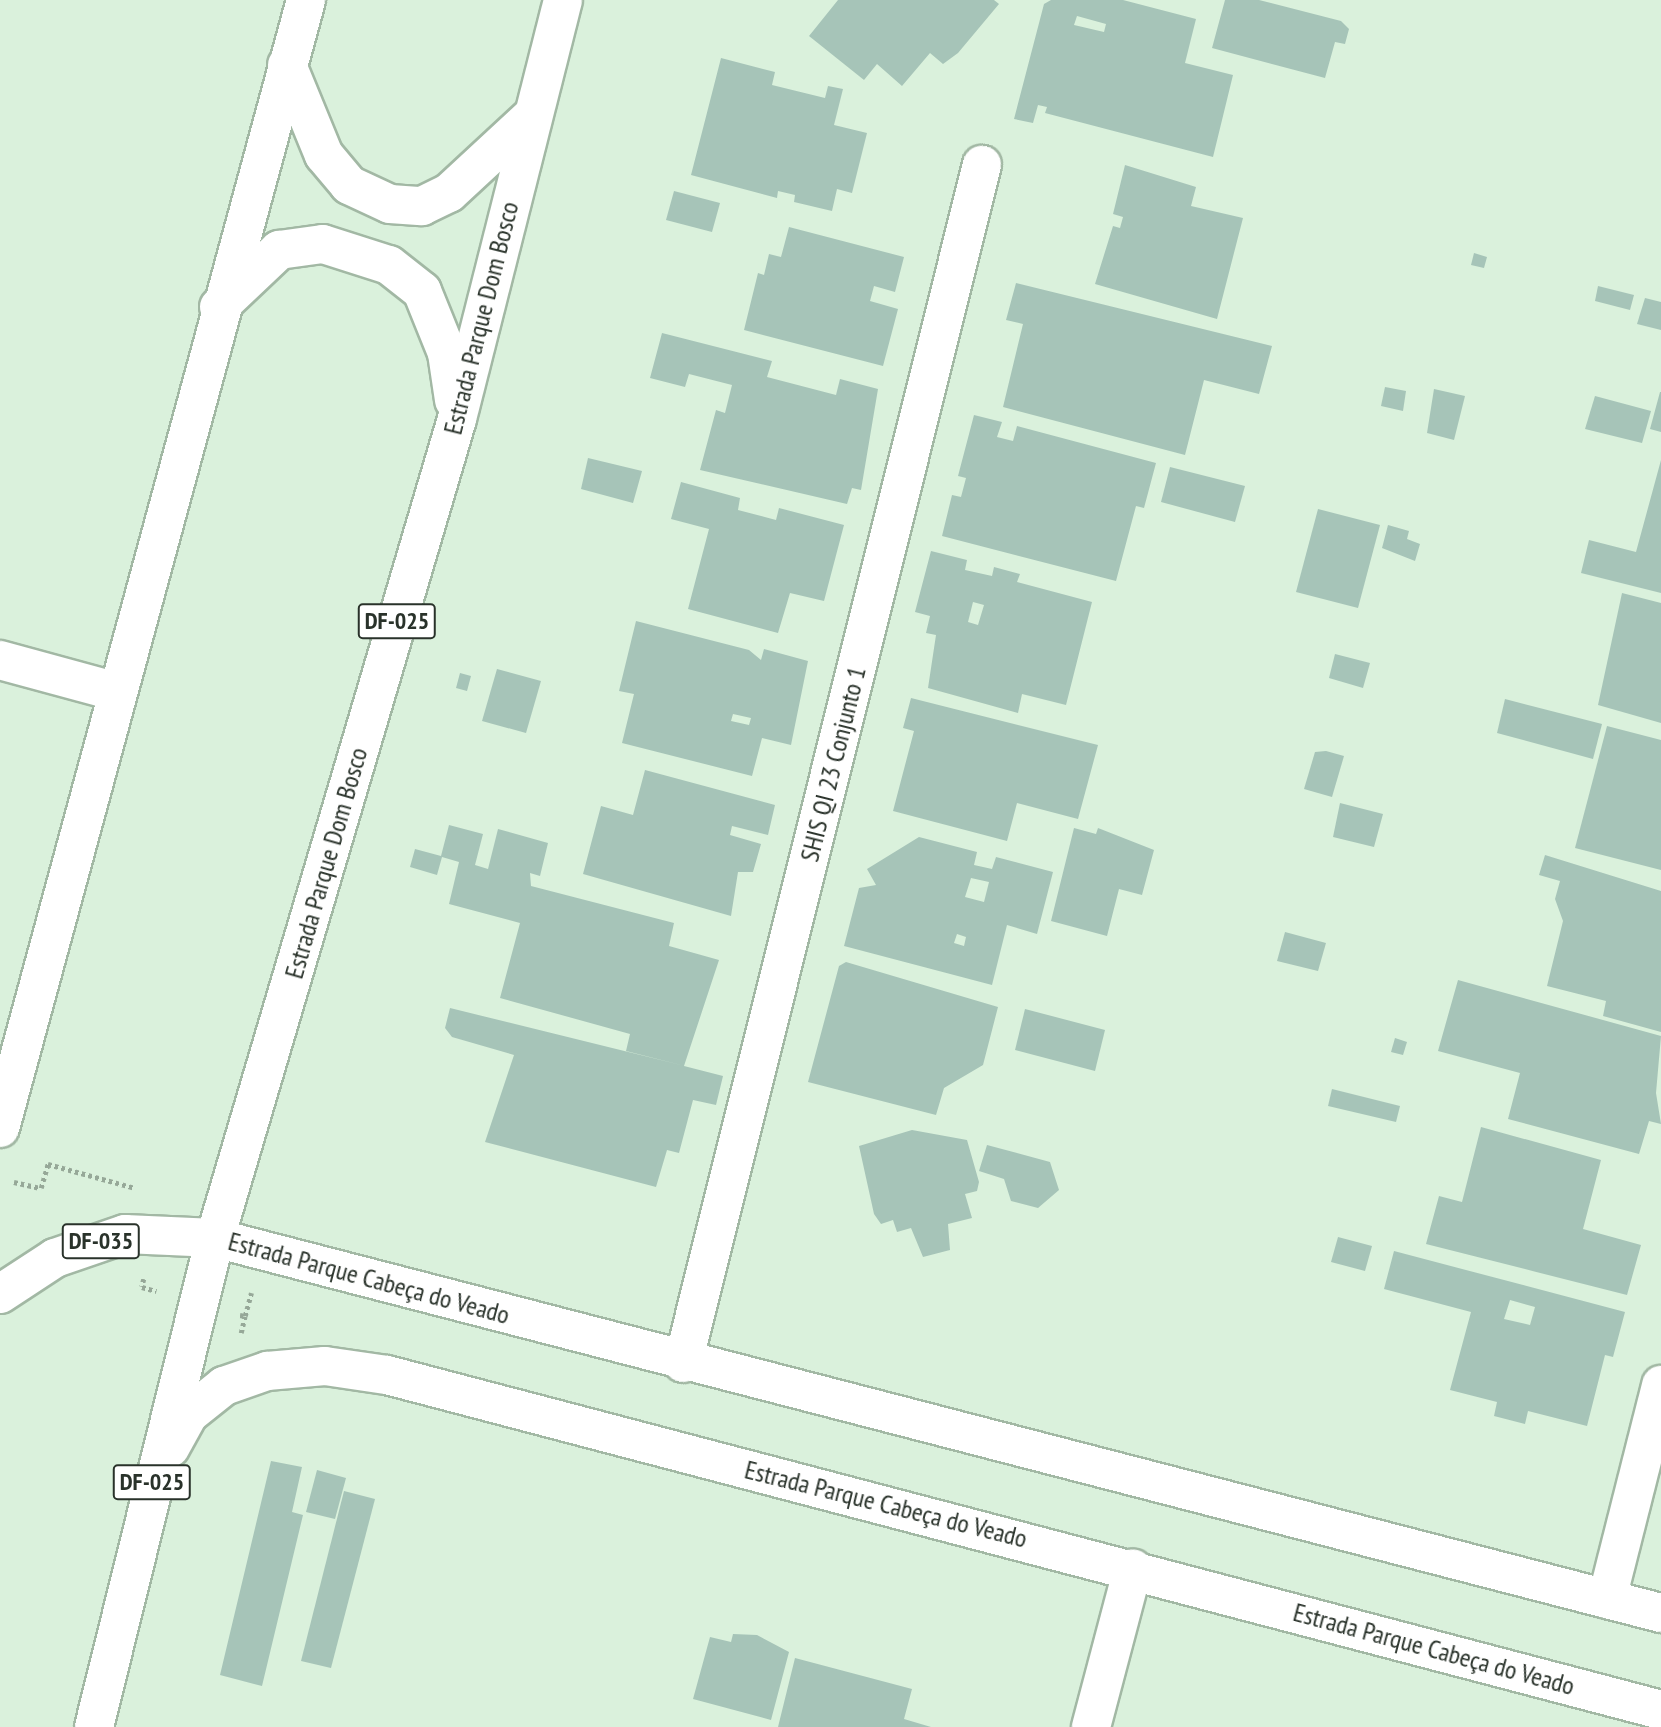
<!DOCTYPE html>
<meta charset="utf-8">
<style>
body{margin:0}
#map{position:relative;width:1661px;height:1727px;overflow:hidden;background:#daf1dc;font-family:"PT Sans Narrow",sans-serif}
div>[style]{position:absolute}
.building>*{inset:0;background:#a6c4b8}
.path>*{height:4.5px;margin-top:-2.25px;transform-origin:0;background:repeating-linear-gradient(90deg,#96a898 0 3.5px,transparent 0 7px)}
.roads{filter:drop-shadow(2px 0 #a2b8a4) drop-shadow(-2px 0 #a2b8a4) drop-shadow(0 2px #a2b8a4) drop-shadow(0 -2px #a2b8a4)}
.minor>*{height:38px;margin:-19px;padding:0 19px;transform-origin:19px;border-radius:19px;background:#fff}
.major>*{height:38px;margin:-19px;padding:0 19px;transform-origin:19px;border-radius:19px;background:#fff}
span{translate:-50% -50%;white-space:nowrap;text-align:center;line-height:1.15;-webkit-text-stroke:5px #fff;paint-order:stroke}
.shield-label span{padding:2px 5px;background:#fff;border:2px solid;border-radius:5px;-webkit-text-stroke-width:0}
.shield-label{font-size:24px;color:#29322a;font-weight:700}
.street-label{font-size:26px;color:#29322a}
</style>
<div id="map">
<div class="building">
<i style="clip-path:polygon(838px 0,994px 0,999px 4px,958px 53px,943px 64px,930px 53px,902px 86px,877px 64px,864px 80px,809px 36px)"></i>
<i style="clip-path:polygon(evenodd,1051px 0,1123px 0,1196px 19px,1185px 63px,1233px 75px,1213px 157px,1045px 113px,1047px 107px,1038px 105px,1033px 123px,1014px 119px,1044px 4px,1051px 0,1077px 16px,1106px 24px,1104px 32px,1074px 25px,1077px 16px)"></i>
<i style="clip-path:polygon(1225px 0,1259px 0,1341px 21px,1349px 29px,1345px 44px,1335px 42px,1325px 78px,1212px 48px)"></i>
<i style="clip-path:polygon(721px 58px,775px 72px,772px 85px,825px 98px,828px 86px,843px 89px,834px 125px,867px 133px,852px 193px,837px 189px,832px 211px,794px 202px,795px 195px,778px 191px,777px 198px,691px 175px)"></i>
<i style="clip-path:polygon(1125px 165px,1196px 187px,1191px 206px,1243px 218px,1217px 319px,1095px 284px,1113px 226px,1120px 228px,1123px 217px,1113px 214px)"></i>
<i style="clip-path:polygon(674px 191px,720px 203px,712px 232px,666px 220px)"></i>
<i style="clip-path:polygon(789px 227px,904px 257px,895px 292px,874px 286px,870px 301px,898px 309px,883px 366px,744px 330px,758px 273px,764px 275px,769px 254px,781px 257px)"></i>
<i style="clip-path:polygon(1474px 253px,1487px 257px,1484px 268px,1471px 265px)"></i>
<i style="clip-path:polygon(1016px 283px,1272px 346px,1259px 394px,1204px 380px,1185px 455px,1003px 407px,1023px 324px,1006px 320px)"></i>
<i style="clip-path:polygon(1598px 286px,1634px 295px,1630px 310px,1595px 301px)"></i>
<i style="clip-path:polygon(1645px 298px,1661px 302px,1661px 330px,1637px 324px)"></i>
<i style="clip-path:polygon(662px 333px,772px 361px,767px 377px,836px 395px,840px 379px,878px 389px,861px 490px,852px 488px,847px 504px,700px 470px,716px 410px,725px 413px,732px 385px,689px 374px,685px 387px,650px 378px)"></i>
<i style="clip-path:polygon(1385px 387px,1406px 391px,1403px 411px,1381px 406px)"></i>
<i style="clip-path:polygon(1434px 389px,1465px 396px,1454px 440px,1427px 433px)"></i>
<i style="clip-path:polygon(1660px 392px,1661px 392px,1661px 432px,1650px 429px)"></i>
<i style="clip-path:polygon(1595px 396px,1651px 411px,1642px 443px,1585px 429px)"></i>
<i style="clip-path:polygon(974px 415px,1002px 422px,997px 437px,1013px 441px,1017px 426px,1156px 463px,1144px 508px,1136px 506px,1116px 581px,942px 536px,952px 495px,961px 497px,966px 478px,958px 476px)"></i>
<i style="clip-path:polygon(588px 458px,642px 471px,633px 503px,581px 489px)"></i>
<i style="clip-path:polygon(1661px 460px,1661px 593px,1581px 573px,1589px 540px,1636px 552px)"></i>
<i style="clip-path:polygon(1170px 467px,1245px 486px,1235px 522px,1161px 502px)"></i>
<i style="clip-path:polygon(681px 482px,740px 498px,738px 510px,776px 520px,779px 508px,844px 525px,824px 601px,790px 593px,778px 633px,688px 609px,709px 529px,671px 519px)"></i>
<i style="clip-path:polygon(1318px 509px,1380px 525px,1358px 608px,1296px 592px)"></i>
<i style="clip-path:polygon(1388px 525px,1409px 531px,1407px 539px,1420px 544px,1415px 561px,1382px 548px)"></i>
<i style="clip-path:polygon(evenodd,931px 551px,967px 560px,965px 570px,992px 576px,994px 567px,1020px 574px,1017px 582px,1092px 602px,1066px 705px,1022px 694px,1018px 713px,928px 688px,936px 635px,926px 633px,930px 616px,915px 612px,931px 551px,973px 602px,984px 605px,978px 625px,968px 622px,973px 602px)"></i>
<i style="clip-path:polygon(1622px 593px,1661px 603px,1661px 723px,1598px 705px)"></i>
<i style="clip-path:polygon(evenodd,636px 621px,749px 650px,761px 660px,764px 649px,808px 661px,791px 745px,762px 738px,752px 776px,622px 743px,634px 694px,619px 691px,636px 621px,733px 714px,751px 718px,749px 725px,731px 721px,733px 714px)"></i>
<i style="clip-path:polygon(1335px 654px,1370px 663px,1363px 688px,1329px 678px)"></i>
<i style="clip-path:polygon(497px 669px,541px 681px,526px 733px,482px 721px)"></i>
<i style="clip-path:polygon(460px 673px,471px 676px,467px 691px,456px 688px)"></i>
<i style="clip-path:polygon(911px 698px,1098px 745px,1078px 819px,1017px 803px,1007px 841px,893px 811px,914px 731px,903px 728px)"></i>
<i style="clip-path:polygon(1505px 699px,1602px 724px,1593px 759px,1497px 733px)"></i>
<i style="clip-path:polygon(1607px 726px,1661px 740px,1661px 870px,1575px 848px)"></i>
<i style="clip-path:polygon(1326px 751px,1344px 756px,1332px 797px,1304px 789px,1315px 752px)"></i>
<i style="clip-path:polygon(645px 770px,775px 805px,768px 835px,732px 826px,730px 835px,761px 844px,753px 872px,738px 872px,731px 916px,583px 874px,601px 806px,633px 815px)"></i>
<i style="clip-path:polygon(1340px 803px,1383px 814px,1374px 847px,1333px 837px)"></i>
<i style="clip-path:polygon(449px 825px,483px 834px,475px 865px,488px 869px,498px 829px,548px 843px,540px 876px,530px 873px,531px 886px,674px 923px,669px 946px,719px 960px,684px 1066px,723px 1076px,716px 1105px,693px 1100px,679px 1153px,667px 1150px,656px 1187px,485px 1142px,514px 1055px,452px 1037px,445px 1028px,450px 1008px,681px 1065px,626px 1051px,630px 1034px,500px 998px,520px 923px,449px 904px,459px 862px,442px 857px,437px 875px,410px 867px,415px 849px,441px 856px)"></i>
<i style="clip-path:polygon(1074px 828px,1096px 834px,1098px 828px,1154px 850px,1142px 895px,1119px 889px,1107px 936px,1051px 921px)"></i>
<i style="clip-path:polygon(evenodd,919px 837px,977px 852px,974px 865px,992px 869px,996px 857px,1053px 872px,1037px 934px,1007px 925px,992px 985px,844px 946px,859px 888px,876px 885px,867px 869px,919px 837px,971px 878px,989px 882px,984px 902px,965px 897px,971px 878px,919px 837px,957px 934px,966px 937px,964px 946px,954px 943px,957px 934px)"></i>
<i style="clip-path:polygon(1545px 855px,1661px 891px,1661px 1032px,1603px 1016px,1606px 1001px,1547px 986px,1563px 921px,1555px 899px,1560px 881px,1539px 875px)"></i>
<i style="clip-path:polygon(1285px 932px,1326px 943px,1318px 971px,1277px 961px)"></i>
<i style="clip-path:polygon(846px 962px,998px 1007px,983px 1065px,944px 1088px,936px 1115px,808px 1082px,839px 966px)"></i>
<i style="clip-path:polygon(1458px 980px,1661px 1036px,1656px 1093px,1661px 1124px,1649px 1121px,1639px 1154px,1508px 1119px,1520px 1073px,1438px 1051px)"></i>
<i style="clip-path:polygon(1025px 1009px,1105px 1030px,1095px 1071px,1015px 1050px)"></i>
<i style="clip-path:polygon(1395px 1038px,1407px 1042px,1403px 1055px,1391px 1052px)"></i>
<i style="clip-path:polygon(1332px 1089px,1400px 1106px,1396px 1122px,1328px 1106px)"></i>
<i style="clip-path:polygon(1481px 1127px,1601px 1160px,1583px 1229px,1641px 1245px,1627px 1295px,1426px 1244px,1439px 1196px,1462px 1202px)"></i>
<i style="clip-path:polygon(912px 1130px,967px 1140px,979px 1182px,977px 1191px,965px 1194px,972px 1218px,948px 1224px,950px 1250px,923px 1257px,911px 1228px,897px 1232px,893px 1220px,881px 1224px,874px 1214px,859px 1146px)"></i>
<i style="clip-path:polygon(987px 1145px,1050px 1162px,1059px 1190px,1038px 1208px,1011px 1201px,1004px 1179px,979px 1171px)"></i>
<i style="clip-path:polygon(1338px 1237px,1372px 1246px,1365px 1271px,1331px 1262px)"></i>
<i style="clip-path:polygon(evenodd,1394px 1251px,1625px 1312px,1613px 1357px,1605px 1355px,1587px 1426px,1528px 1411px,1525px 1424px,1494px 1416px,1497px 1402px,1450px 1390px,1471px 1312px,1384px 1289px,1394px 1251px,1510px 1300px,1535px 1307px,1530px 1325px,1504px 1319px,1510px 1300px)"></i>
<i style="clip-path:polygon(271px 1461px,302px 1467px,292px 1512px,303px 1515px,262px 1686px,220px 1675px)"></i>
<i style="clip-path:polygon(317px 1470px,346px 1478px,335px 1519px,306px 1512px)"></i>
<i style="clip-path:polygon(344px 1491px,375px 1499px,331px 1668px,301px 1661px)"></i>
<i style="clip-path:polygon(733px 1634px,757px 1635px,789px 1652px,771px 1720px,693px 1699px,710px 1637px,731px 1642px)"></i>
<i style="clip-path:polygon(795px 1658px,912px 1689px,904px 1719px,931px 1727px,778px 1727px)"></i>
</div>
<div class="path">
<i style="left:14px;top:1182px;width:28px;rotate:13deg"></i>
<i style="left:41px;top:1188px;width:25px;rotate:-74deg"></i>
<i style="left:48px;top:1164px;width:90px;rotate:15.4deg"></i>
<i style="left:144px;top:1279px;width:8px;rotate:104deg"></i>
<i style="left:142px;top:1287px;width:15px;rotate:16deg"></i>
<i style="left:240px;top:1315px;width:5px;rotate:11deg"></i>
<i style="left:245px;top:1316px;width:24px;rotate:-75deg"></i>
<i style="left:241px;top:1333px;width:17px;rotate:-77deg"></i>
</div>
<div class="roads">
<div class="minor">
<i style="left:0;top:660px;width:122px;rotate:15.2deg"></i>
<i style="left:683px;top:1363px;width:1235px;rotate:-75.99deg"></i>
<i style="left:1607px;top:1599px;width:221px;rotate:-75.8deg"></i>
<i style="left:1091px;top:1727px;width:164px;rotate:-75.2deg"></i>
</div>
<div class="major">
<i style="left:287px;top:65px;width:97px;rotate:67.7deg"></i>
<i style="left:324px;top:155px;width:39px;rotate:50deg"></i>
<i style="left:349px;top:185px;width:45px;rotate:24.9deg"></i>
<i style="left:390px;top:204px;width:32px;rotate:4deg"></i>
<i style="left:422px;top:206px;width:30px;rotate:-26deg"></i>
<i style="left:449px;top:193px;width:110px;rotate:-42.8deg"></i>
<i style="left:219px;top:307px;width:83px;rotate:-43.5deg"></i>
<i style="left:279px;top:250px;width:44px;rotate:-7.8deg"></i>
<i style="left:323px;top:244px;width:69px;rotate:17.7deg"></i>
<i style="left:389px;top:265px;width:42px;rotate:38.2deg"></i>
<i style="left:422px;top:291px;width:67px;rotate:68deg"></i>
<i style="left:447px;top:353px;width:48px;rotate:81.5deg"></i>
<i style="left:0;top:1128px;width:1169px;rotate:-74.82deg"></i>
<i style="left:0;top:1294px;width:66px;rotate:-33.2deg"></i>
<i style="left:55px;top:1258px;width:74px;rotate:-18.9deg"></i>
<i style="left:125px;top:1234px;width:90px;rotate:2.5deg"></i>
<i style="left:215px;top:1238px;width:1494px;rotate:14.54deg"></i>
<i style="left:170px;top:1448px;width:39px;rotate:-61deg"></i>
<i style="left:189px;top:1414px;width:45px;rotate:-38.7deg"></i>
<i style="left:224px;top:1386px;width:46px;rotate:-19.2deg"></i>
<i style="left:267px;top:1371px;width:58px;rotate:-4.9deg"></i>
<i style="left:325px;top:1366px;width:63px;rotate:8.3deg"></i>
<i style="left:387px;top:1375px;width:1317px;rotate:14.73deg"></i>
<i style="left:94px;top:1727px;width:504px;rotate:-76.1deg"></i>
<i style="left:215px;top:1238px;width:854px;rotate:-73.54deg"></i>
<i style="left:457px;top:419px;width:432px;rotate:-75.8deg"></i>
</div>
</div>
<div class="shield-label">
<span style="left:397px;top:621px">DF-025</span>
<span style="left:101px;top:1241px">DF-035</span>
<span style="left:152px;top:1482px">DF-025</span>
</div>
<div class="street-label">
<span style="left:481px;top:318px;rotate:-76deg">Estrada Parque Dom Bosco</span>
<span style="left:833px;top:764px;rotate:-76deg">SHIS QI 23 Conjunto 1</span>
<span style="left:326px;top:863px;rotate:-74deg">Estrada Parque Dom Bosco</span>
<span style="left:369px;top:1278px;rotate:15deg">Estrada Parque Cabeça do Veado</span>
<span style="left:886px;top:1504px;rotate:14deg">Estrada Parque Cabeça do Veado</span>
<span style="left:1434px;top:1649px;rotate:15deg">Estrada Parque Cabeça do Veado</span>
</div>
</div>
